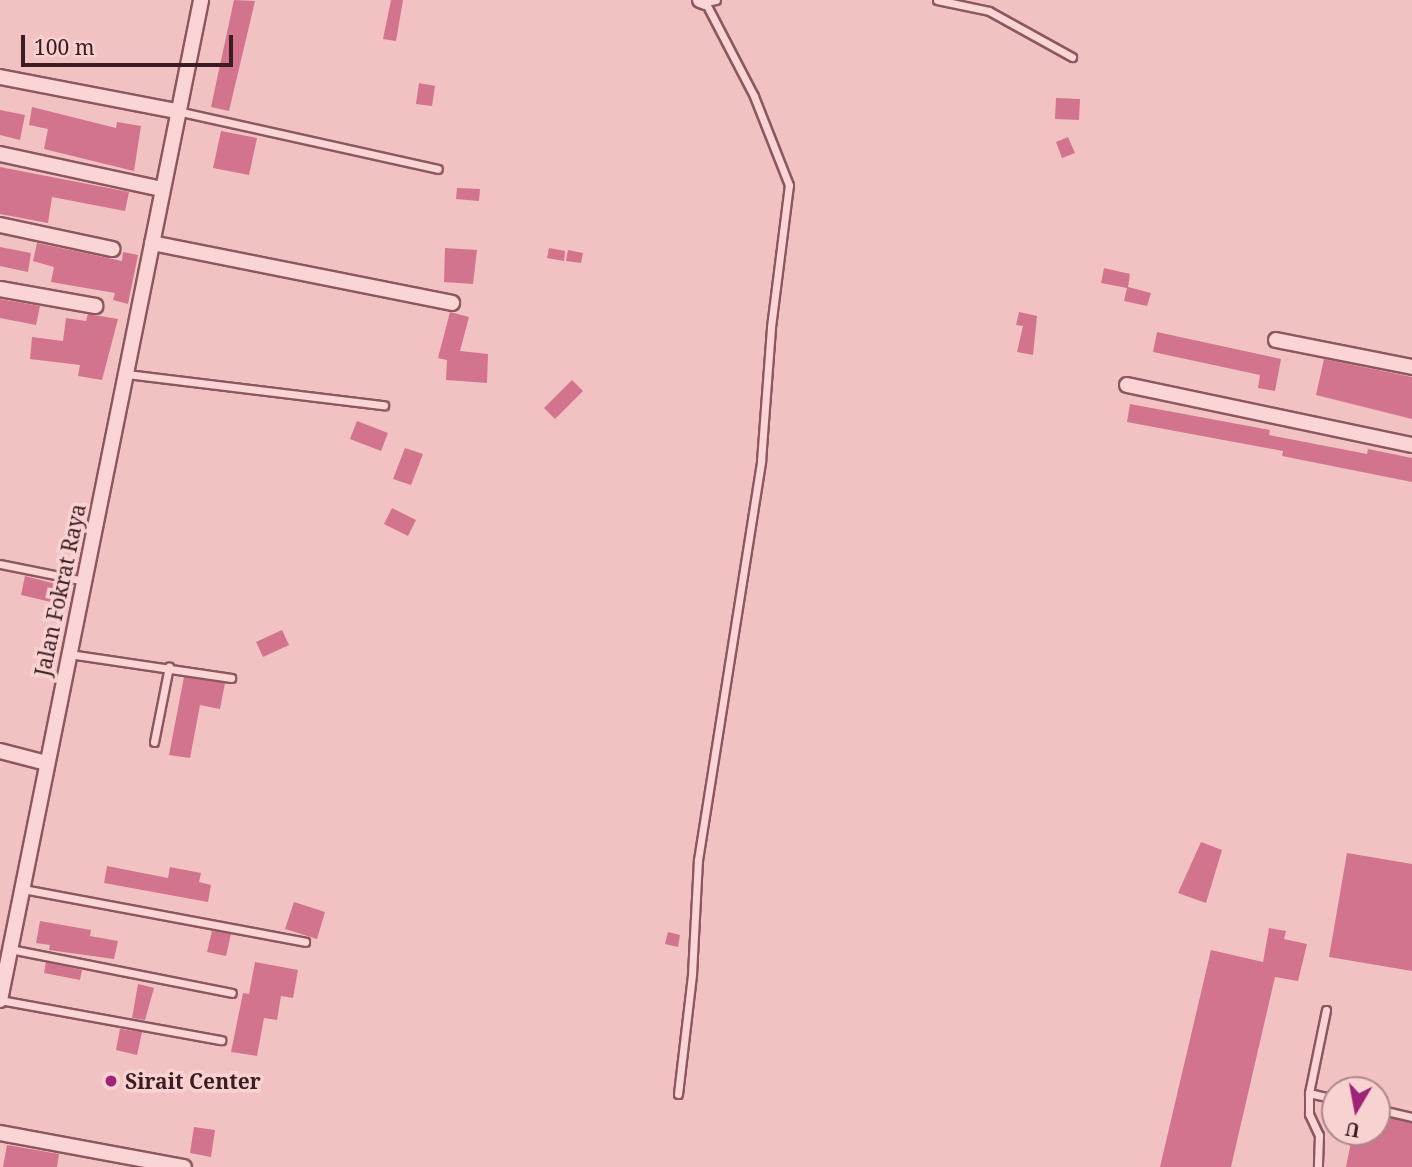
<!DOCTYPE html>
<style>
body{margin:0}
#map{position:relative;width:1412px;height:1167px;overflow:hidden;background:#f1c2c1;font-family:"Noto Serif",serif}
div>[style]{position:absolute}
.building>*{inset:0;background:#d2748d}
.roads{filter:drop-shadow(2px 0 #8c575f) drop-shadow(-2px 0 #8c575f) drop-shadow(0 2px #8c575f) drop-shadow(0 -2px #8c575f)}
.service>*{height:7px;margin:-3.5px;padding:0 3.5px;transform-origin:3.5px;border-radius:3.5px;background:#fbd5d5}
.minor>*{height:14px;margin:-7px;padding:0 7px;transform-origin:7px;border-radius:7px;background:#fbd5d5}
.dots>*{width:19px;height:19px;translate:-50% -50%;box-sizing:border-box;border:4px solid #f8d2d1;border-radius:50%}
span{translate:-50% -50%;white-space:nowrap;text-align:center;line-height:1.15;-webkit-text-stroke:7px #f8d2d1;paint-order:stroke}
.street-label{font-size:21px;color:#3a1c22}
.poi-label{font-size:21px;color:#3a1c22;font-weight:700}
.left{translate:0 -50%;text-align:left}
.north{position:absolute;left:1321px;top:1076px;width:70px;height:70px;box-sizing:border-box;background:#f8d2d1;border:2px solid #ac898b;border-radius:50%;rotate:190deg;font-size:19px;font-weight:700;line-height:28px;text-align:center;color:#3a1c22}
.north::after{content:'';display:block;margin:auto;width:24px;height:32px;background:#9f2378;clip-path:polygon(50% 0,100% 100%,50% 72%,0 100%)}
.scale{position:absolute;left:21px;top:35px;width:212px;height:32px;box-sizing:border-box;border:4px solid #3a1c22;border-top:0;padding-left:9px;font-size:21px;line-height:24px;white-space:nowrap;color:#3a1c22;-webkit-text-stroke:5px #f8d2d1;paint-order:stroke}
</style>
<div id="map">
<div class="building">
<i style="clip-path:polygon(234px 0,255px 1px,229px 111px,211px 107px)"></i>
<i style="clip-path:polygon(391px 0,403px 0,396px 41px,383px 39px)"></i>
<i style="clip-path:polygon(419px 83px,435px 86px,432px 106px,416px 104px)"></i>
<i style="clip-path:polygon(1056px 98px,1080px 99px,1079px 120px,1055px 119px)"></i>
<i style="clip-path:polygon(32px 107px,116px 128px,117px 122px,141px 126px,134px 171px,44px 149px,48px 129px,29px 125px)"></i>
<i style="clip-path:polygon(0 110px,25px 115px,20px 140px,0 135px)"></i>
<i style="clip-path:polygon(221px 131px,257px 138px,249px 175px,213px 168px)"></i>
<i style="clip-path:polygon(1068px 137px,1075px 153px,1062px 158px,1056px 142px)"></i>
<i style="clip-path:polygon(0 167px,129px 192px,125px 211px,52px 197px,48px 223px,0 214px)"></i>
<i style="clip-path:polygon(457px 188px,480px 189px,479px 201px,456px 199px)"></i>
<i style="clip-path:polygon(37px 243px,122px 261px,123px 252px,138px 255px,128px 304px,113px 300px,115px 293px,51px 282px,54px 267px,33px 261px)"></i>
<i style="clip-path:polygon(0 247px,31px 253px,28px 272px,0 266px)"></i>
<i style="clip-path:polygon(445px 248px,477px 250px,473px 284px,444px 282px)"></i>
<i style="clip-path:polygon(549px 248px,565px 251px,564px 261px,547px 258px)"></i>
<i style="clip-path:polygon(568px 250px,583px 253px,581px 263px,566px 261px)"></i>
<i style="clip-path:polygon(1104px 268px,1130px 274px,1128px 287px,1151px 293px,1147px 306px,1124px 301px,1127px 288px,1101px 283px)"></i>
<i style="clip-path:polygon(0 299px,40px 306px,36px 325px,0 318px)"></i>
<i style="clip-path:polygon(450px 312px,469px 317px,460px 351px,488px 354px,487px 383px,446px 380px,447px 360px,438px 358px)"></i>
<i style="clip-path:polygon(1019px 312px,1037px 316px,1033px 355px,1017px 352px,1023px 326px,1016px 325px)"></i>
<i style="clip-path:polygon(88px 314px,118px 319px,102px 380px,78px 376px,80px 365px,30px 359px,32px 337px,63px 341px,66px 318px,86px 321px)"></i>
<i style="clip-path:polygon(1157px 332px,1281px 359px,1275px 391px,1258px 388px,1260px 375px,1153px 352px)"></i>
<i style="clip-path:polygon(1324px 359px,1412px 377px,1412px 419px,1316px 395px)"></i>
<i style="clip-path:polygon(572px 380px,583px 391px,555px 419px,544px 408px)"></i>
<i style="clip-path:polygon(1130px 404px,1270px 430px,1269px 435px,1367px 454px,1368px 449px,1412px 458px,1412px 482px,1282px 456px,1283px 451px,1127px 422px)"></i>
<i style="clip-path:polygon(357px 421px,388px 433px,381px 451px,350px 439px)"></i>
<i style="clip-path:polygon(405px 448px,423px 454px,411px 485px,393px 479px)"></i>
<i style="clip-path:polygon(392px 508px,416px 520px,408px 536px,384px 524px)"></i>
<i style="clip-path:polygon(25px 576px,56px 584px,51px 602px,21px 595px)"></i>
<i style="clip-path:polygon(282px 630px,289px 645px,263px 657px,256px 642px)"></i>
<i style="clip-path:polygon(184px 677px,225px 683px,220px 709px,200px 705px,190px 758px,169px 755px)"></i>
<i style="clip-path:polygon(1201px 842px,1222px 850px,1206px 903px,1178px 893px)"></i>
<i style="clip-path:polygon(1347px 853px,1412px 864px,1412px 971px,1329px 957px)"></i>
<i style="clip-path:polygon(107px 866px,168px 878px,170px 867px,201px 873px,199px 882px,211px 885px,208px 902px,104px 883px)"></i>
<i style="clip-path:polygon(294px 902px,325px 912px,317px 939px,285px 929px)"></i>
<i style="clip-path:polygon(40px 921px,91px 930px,90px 936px,118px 941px,114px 959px,49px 950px,50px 945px,36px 943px)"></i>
<i style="clip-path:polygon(1269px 928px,1286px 931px,1284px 939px,1307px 944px,1298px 981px,1275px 977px,1231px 1167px,1160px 1167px,1211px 950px,1263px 962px)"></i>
<i style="clip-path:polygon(212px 931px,231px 934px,226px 956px,207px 952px)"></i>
<i style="clip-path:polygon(668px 932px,680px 935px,678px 947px,665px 944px)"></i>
<i style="clip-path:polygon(46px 962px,82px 970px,80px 980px,44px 973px)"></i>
<i style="clip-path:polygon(255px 962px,298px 970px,293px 998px,281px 996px,277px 1020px,264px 1018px,257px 1056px,231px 1052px,243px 993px,249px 994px)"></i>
<i style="clip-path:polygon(138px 984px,154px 988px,145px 1020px,132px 1018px)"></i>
<i style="clip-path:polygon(120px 1029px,142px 1032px,137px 1055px,116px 1050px)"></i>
<i style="clip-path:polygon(1377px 1115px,1412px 1123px,1412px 1167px,1346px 1167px,1353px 1132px,1377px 1132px)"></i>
<i style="clip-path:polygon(194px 1127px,215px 1130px,211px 1157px,190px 1153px)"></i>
<i style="clip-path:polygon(7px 1145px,59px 1154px,57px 1167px,3px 1167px)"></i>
</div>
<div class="roads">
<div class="service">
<i style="left:937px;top:0;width:53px;rotate:11.9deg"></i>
<i style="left:989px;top:11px;width:95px;rotate:29deg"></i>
<i style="left:177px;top:111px;width:267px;rotate:12.5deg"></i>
<i style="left:126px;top:374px;width:260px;rotate:6.9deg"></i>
<i style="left:0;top:564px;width:86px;rotate:11.4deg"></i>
<i style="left:69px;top:654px;width:164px;rotate:8.4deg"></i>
<i style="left:154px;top:742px;width:77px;rotate:-78.8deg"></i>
<i style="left:23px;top:889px;width:287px;rotate:10.6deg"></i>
<i style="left:10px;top:949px;width:226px;rotate:11.2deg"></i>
<i style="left:0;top:1000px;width:225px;rotate:10.3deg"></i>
<i style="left:1326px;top:1010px;width:85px;rotate:101.6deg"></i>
<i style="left:1309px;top:1093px;width:27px;rotate:13deg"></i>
<i style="left:1309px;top:1093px;width:21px;rotate:90deg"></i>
<i style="left:1309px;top:1114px;width:23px;rotate:65deg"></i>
<i style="left:1319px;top:1135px;width:32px;rotate:92deg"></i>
<i style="left:678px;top:1094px;width:121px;rotate:-83.3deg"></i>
<i style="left:692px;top:974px;width:114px;rotate:-87deg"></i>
<i style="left:698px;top:860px;width:404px;rotate:-81deg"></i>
<i style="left:761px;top:461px;width:134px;rotate:-85.7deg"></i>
<i style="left:771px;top:327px;width:143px;rotate:-82.8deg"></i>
<i style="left:789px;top:185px;width:96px;rotate:-111.5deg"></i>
<i style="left:754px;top:96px;width:106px;rotate:-117.5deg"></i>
<i style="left:705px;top:2px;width:11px;rotate:-10deg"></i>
<i style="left:1377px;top:1109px;width:36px;rotate:13deg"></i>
</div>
<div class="minor">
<i style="left:700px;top:0;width:5px;rotate:22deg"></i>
<i style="left:0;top:77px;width:180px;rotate:10.9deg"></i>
<i style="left:0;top:154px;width:166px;rotate:12.2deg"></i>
<i style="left:0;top:225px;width:115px;rotate:12.1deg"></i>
<i style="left:152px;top:243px;width:306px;rotate:11.3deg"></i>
<i style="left:0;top:289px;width:97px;rotate:10.1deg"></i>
<i style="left:1276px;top:340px;width:139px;rotate:11.2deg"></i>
<i style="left:1127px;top:385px;width:291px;rotate:11.9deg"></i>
<i style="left:0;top:751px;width:48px;rotate:14.6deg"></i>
<i style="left:0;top:1000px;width:1020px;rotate:-78.63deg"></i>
<i style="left:0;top:1133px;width:187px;rotate:10.5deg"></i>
</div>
</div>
<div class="dots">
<i style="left:111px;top:1081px;background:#9f2378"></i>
</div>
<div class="street-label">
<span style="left:60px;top:590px;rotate:-78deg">Jalan Fokrat Raya</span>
</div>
<div class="poi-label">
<span class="left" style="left:125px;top:1081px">Sirait Center</span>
</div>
<div class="north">U</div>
<div class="scale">100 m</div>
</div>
